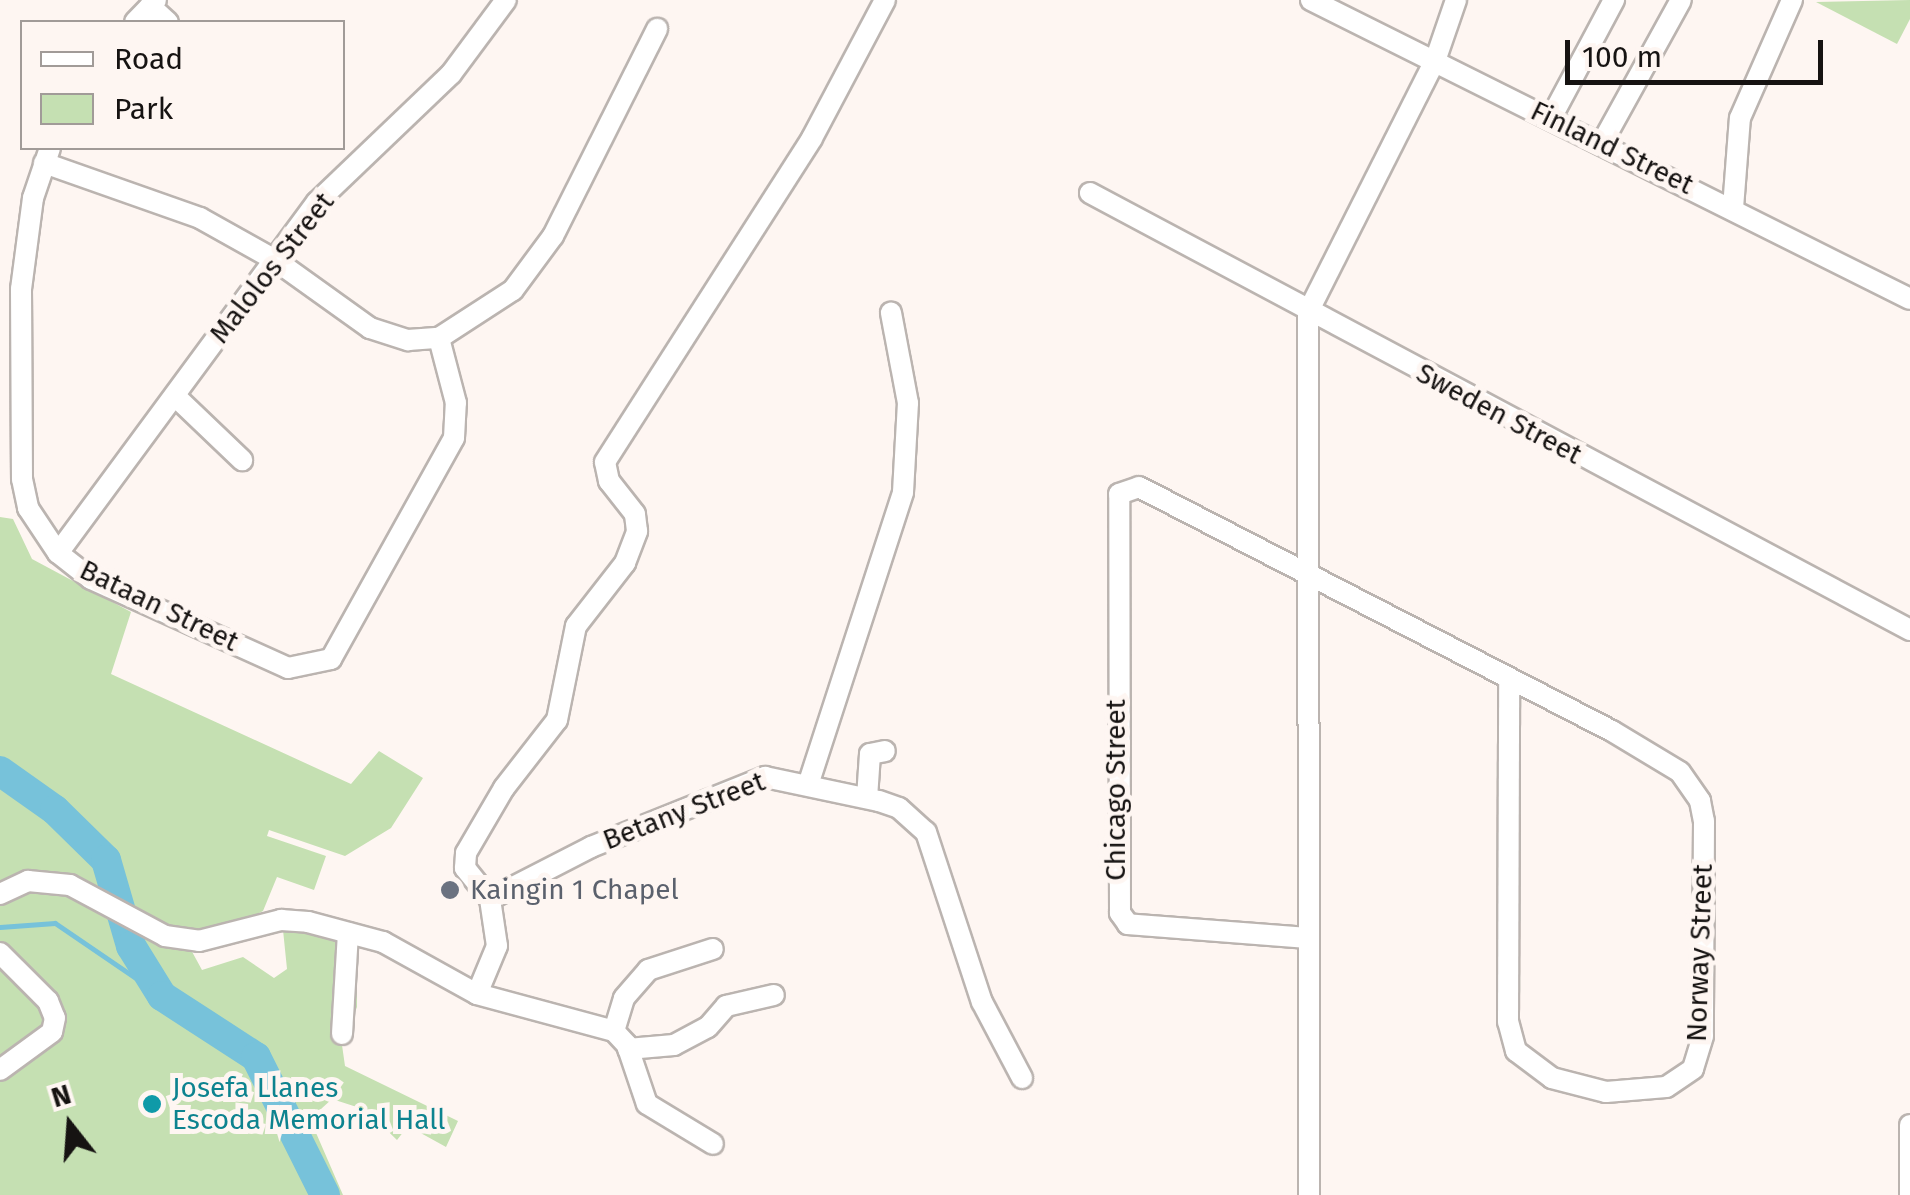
<!DOCTYPE html>
<style>
body{margin:0}
#map{position:relative;width:1910px;height:1195px;overflow:hidden;background:#fef6f2;font-family:"Fira Sans",sans-serif}
div>[style]{position:absolute}
.green>*{inset:0;background:#c5e0b2}
.stream>*{height:5px;margin:-2.5px;padding:0 2.5px;transform-origin:2.5px;border-radius:2.5px;background:#77c2da}
.river>*{height:30px;margin:-15px;padding:0 15px;transform-origin:15px;border-radius:15px;background:#77c2da}
.roads{filter:drop-shadow(2px 0 #bbb4b0) drop-shadow(-2px 0 #bbb4b0) drop-shadow(0 2px #bbb4b0) drop-shadow(0 -2px #bbb4b0)}
.minor>*{height:20px;margin:-10px;padding:0 10px;transform-origin:10px;border-radius:10px;background:#fff}
.dots>*{width:28px;height:28px;translate:-50% -50%;box-sizing:border-box;border:5px solid #fef6f2;border-radius:50%}
span{translate:-50% -50%;white-space:nowrap;text-align:center;line-height:1.15;-webkit-text-stroke:10px #fef6f2;paint-order:stroke}
.street-label{font-size:28px;color:#161312}
.worship-label{font-size:28px;color:#5b616d}
.left{translate:0 -50%;text-align:left}
.culture-label{font-size:28px;color:#0d838f}
.legend{position:absolute;left:20px;top:20px;width:325px;height:130px;box-sizing:border-box;background:#fef6f2;border:2px solid #a19b98;margin:0;padding:12px 18px;list-style:none;font-size:30px;color:#161312}
.legend li{display:flex;align-items:center;gap:20px;height:50px}
.legend b{width:50px;border:2px solid #a19b98}
.north{position:absolute;left:20px;top:1075px;width:100px;height:100px;-webkit-text-stroke:8px #fef6f2;paint-order:stroke;rotate:343deg;font-size:28px;font-weight:700;line-height:40px;text-align:center;color:#161312}
.north::after{content:'';display:block;margin:auto;width:35px;height:45px;background:#161312;clip-path:polygon(50% 0,100% 100%,50% 72%,0 100%)}
.scale{position:absolute;left:1565px;top:40px;width:258px;height:45px;box-sizing:border-box;border:5px solid #161312;border-top:0;padding-left:12px;font-size:30px;line-height:35px;white-space:nowrap;color:#161312;-webkit-text-stroke:8px #fef6f2;paint-order:stroke}
</style>
<div id="map">
<div class="green">
<i style="clip-path:polygon(1910px 0,1910px 19px,1897px 44px,1816px 2px)"></i>
<i style="clip-path:polygon(0 517px,13px 519px,32px 559px,131px 612px,111px 674px,351px 784px,379px 751px,423px 778px,391px 828px,345px 856px,269px 830px,267px 836px,326px 856px,314px 890px,277px 877px,263px 911px,190px 948px,202px 970px,243px 957px,274px 978px,287px 969px,283px 930px,304px 927px,340px 940px,357px 973px,357px 1007px,342px 1045px,345px 1066px,458px 1121px,446px 1147px,408px 1126px,397px 1140px,366px 1110px,332px 1099px,310px 1119px,343px 1195px,0 1195px)"></i>
</div>
<div class="stream">
<i style="left:0;top:927px;width:55px;rotate:-4.2deg"></i>
<i style="left:55px;top:923px;width:130px;rotate:34.3deg"></i>
</div>
<div class="river">
<i style="left:0;top:771px;width:67px;rotate:35.3deg"></i>
<i style="left:55px;top:810px;width:71px;rotate:44.4deg"></i>
<i style="left:106px;top:860px;width:90px;rotate:73.8deg"></i>
<i style="left:131px;top:946px;width:59px;rotate:58.2deg"></i>
<i style="left:162px;top:996px;width:112px;rotate:33deg"></i>
<i style="left:256px;top:1057px;width:154px;rotate:63.4deg"></i>
</div>
<div class="roads">
<div class="minor">
<i style="left:1311px;top:0;width:669px;rotate:26.53deg"></i>
<i style="left:150px;top:6px;width:24px;rotate:42deg"></i>
<i style="left:135px;top:22px;width:30px;rotate:-46deg"></i>
<i style="left:1551px;top:118px;width:134px;rotate:-61.9deg"></i>
<i style="left:1602px;top:143px;width:163px;rotate:-61.1deg"></i>
<i style="left:50px;top:148px;width:53px;rotate:108.8deg"></i>
<i style="left:33px;top:198px;width:92px;rotate:97.5deg"></i>
<i style="left:21px;top:289px;width:190px;rotate:89.7deg"></i>
<i style="left:22px;top:479px;width:30px;rotate:78deg"></i>
<i style="left:28px;top:508px;width:54px;rotate:56.3deg"></i>
<i style="left:58px;top:553px;width:42px;rotate:38.2deg"></i>
<i style="left:91px;top:579px;width:216px;rotate:24.3deg"></i>
<i style="left:288px;top:668px;width:44px;rotate:-11.8deg"></i>
<i style="left:331px;top:659px;width:253px;rotate:-60.9deg"></i>
<i style="left:454px;top:438px;width:35px;rotate:-87deg"></i>
<i style="left:456px;top:403px;width:67px;rotate:-104.7deg"></i>
<i style="left:44px;top:163px;width:165px;rotate:19.4deg"></i>
<i style="left:200px;top:218px;width:86px;rotate:29.2deg"></i>
<i style="left:275px;top:260px;width:117px;rotate:35.6deg"></i>
<i style="left:370px;top:328px;width:40px;rotate:18deg"></i>
<i style="left:408px;top:340px;width:31px;rotate:-4deg"></i>
<i style="left:439px;top:338px;width:88px;rotate:-33deg"></i>
<i style="left:513px;top:290px;width:67px;rotate:-53.5deg"></i>
<i style="left:553px;top:236px;width:232px;rotate:-63.3deg"></i>
<i style="left:1090px;top:193px;width:929px;rotate:28.05deg"></i>
<i style="left:1733px;top:208px;width:90px;rotate:-85.6deg"></i>
<i style="left:1740px;top:118px;width:129px;rotate:-66.2deg"></i>
<i style="left:175px;top:396px;width:93px;rotate:43.7deg"></i>
<i style="left:58px;top:553px;width:436px;rotate:-53.6deg"></i>
<i style="left:317px;top:202px;width:185px;rotate:-43.7deg"></i>
<i style="left:451px;top:74px;width:92px;rotate:-53.4deg"></i>
<i style="left:808px;top:785px;width:308px;rotate:-72deg"></i>
<i style="left:903px;top:492px;width:89px;rotate:-86.8deg"></i>
<i style="left:908px;top:403px;width:92px;rotate:-100.7deg"></i>
<i style="left:867px;top:798px;width:44px;rotate:-86.1deg"></i>
<i style="left:870px;top:754px;width:15px;rotate:-11deg"></i>
<i style="left:0;top:894px;width:31px;rotate:-25deg"></i>
<i style="left:28px;top:881px;width:42px;rotate:5.4deg"></i>
<i style="left:70px;top:885px;width:108px;rotate:28.2deg"></i>
<i style="left:165px;top:936px;width:34px;rotate:8deg"></i>
<i style="left:199px;top:941px;width:85px;rotate:-14.4deg"></i>
<i style="left:281px;top:920px;width:27px;rotate:4deg"></i>
<i style="left:308px;top:922px;width:78px;rotate:14.9deg"></i>
<i style="left:383px;top:942px;width:107px;rotate:29deg"></i>
<i style="left:477px;top:994px;width:52px;rotate:-67.4deg"></i>
<i style="left:497px;top:946px;width:48px;rotate:-98.5deg"></i>
<i style="left:490px;top:899px;width:40px;rotate:-129deg"></i>
<i style="left:465px;top:868px;width:15px;rotate:-86deg"></i>
<i style="left:466px;top:853px;width:75px;rotate:-59.7deg"></i>
<i style="left:504px;top:788px;width:86px;rotate:-52.1deg"></i>
<i style="left:557px;top:720px;width:96px;rotate:-78.6deg"></i>
<i style="left:576px;top:626px;width:80px;rotate:-52.1deg"></i>
<i style="left:625px;top:563px;width:34px;rotate:-69deg"></i>
<i style="left:637px;top:531px;width:17px;rotate:-97deg"></i>
<i style="left:635px;top:514px;width:42px;rotate:-128.2deg"></i>
<i style="left:609px;top:481px;width:19px;rotate:-102deg"></i>
<i style="left:605px;top:462px;width:384px;rotate:-57.4deg"></i>
<i style="left:812px;top:138px;width:156px;rotate:-62.1deg"></i>
<i style="left:490px;top:899px;width:114px;rotate:-27.2deg"></i>
<i style="left:591px;top:847px;width:188px;rotate:-21.9deg"></i>
<i style="left:765px;top:777px;width:116px;rotate:11.9deg"></i>
<i style="left:879px;top:801px;width:21px;rotate:19deg"></i>
<i style="left:899px;top:808px;width:36px;rotate:42deg"></i>
<i style="left:926px;top:832px;width:179px;rotate:71.8deg"></i>
<i style="left:982px;top:1002px;width:86px;rotate:62.2deg"></i>
<i style="left:1308px;top:938px;width:181px;rotate:-175.6deg"></i>
<i style="left:1128px;top:924px;width:14px;rotate:-126deg"></i>
<i style="left:1120px;top:913px;width:419px;rotate:-90.1deg"></i>
<i style="left:1119px;top:494px;width:21px;rotate:-19deg"></i>
<i style="left:1139px;top:487px;width:532px;rotate:27.29deg"></i>
<i style="left:1612px;top:731px;width:79px;rotate:31.1deg"></i>
<i style="left:1680px;top:772px;width:35px;rotate:55deg"></i>
<i style="left:1700px;top:801px;width:20px;rotate:79deg"></i>
<i style="left:1704px;top:821px;width:215px;rotate:90.3deg"></i>
<i style="left:1703px;top:1036px;width:34px;rotate:107deg"></i>
<i style="left:1693px;top:1069px;width:32px;rotate:146deg"></i>
<i style="left:1666px;top:1087px;width:60px;rotate:175.2deg"></i>
<i style="left:1606px;top:1092px;width:56px;rotate:-165.5deg"></i>
<i style="left:1552px;top:1078px;width:45px;rotate:-143.1deg"></i>
<i style="left:1516px;top:1051px;width:30px;rotate:-105deg"></i>
<i style="left:1508px;top:1022px;width:340px;rotate:-89.8deg"></i>
<i style="left:0;top:953px;width:68px;rotate:45deg"></i>
<i style="left:48px;top:1001px;width:18px;rotate:68deg"></i>
<i style="left:55px;top:1018px;width:14px;rotate:102deg"></i>
<i style="left:52px;top:1032px;width:64px;rotate:143.8deg"></i>
<i style="left:477px;top:994px;width:142px;rotate:15.1deg"></i>
<i style="left:614px;top:1031px;width:19px;rotate:47deg"></i>
<i style="left:627px;top:1045px;width:62px;rotate:71.3deg"></i>
<i style="left:647px;top:1104px;width:77px;rotate:31.2deg"></i>
<i style="left:614px;top:1031px;width:34px;rotate:-73deg"></i>
<i style="left:624px;top:998px;width:37px;rotate:-49deg"></i>
<i style="left:648px;top:970px;width:68px;rotate:-17.9deg"></i>
<i style="left:342px;top:1034px;width:101px;rotate:-86.6deg"></i>
<i style="left:628px;top:1049px;width:46px;rotate:-5deg"></i>
<i style="left:674px;top:1045px;width:38px;rotate:-28deg"></i>
<i style="left:708px;top:1027px;width:28px;rotate:-49deg"></i>
<i style="left:726px;top:1006px;width:49px;rotate:-12.9deg"></i>
<i style="left:1309px;top:1195px;width:883px;rotate:-90.06deg"></i>
<i style="left:1308px;top:312px;width:281px;rotate:-63.2deg"></i>
<i style="left:1435px;top:61px;width:65px;rotate:-71deg"></i>
<i style="left:1910px;top:1195px;width:70px;rotate:-90deg"></i>
</div>
</div>
<div class="dots">
<i style="left:450px;top:890px;background:#6b7280"></i>
<i style="left:152px;top:1104px;background:#0f9aa8"></i>
</div>
<div class="street-label">
<span style="left:1612px;top:148px;rotate:26deg">Finland Street</span>
<span style="left:272px;top:268px;rotate:-52deg">Malolos Street</span>
<span style="left:1499px;top:414px;rotate:28deg">Sweden Street</span>
<span style="left:159px;top:606px;rotate:26deg">Bataan Street</span>
<span style="left:1116px;top:790px;rotate:-90deg">Chicago Street</span>
<span style="left:684px;top:811px;rotate:-21deg">Betany Street</span>
<span style="left:1700px;top:953px;rotate:-88deg">Norway Street</span>
</div>
<div class="worship-label">
<span class="left" style="left:470px;top:890px">Kaingin 1 Chapel</span>
</div>
<div class="culture-label">
<span class="left" style="left:172px;top:1104px">Josefa Llanes<br>Escoda Memorial Hall</span>
</div>
<ul class="legend">
<li><b style="height:12px;background:#fff"></b>Road</li>
<li><b style="height:28px;background:#c5e0b2"></b>Park</li>
</ul>
<div class="north">N</div>
<div class="scale">100 m</div>
</div>
